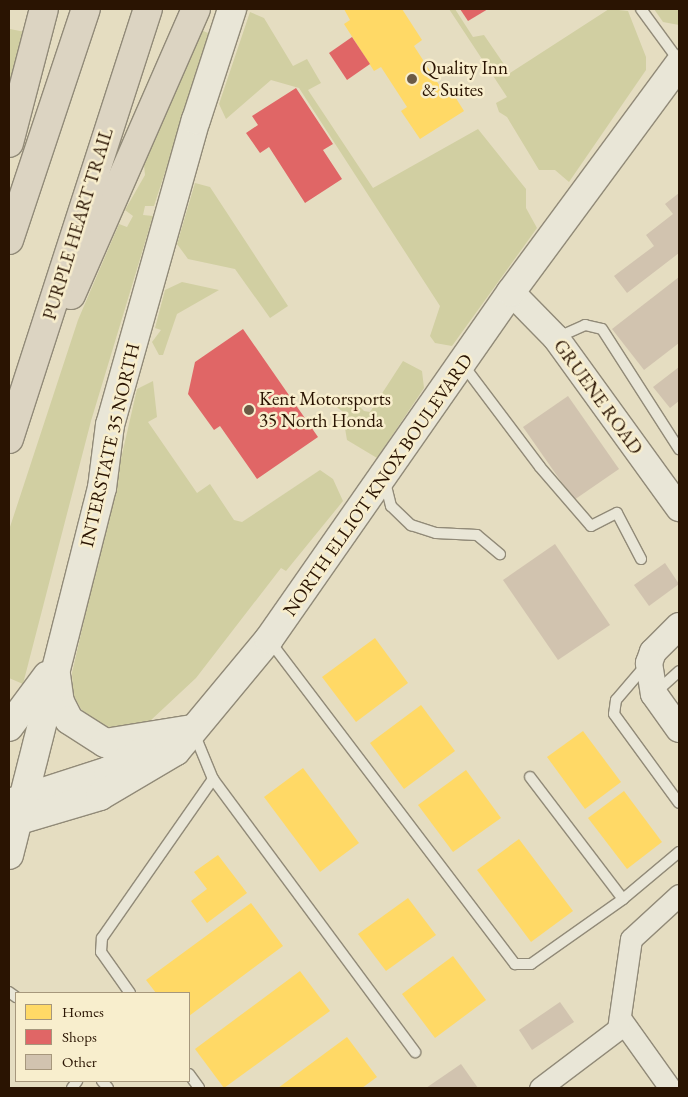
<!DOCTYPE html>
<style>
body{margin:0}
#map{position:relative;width:688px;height:1097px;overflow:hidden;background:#e5ddc1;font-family:"EB Garamond",serif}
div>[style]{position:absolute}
.green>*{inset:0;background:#d1cfa2}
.homes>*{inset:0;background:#ffd966}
.shops>*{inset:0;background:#e06666}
.building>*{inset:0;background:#d1c3af}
.roads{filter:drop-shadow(1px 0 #918a78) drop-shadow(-1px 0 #918a78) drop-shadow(0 1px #918a78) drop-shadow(0 -1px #918a78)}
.service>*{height:10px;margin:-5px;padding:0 5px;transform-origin:5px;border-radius:5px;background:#e9e6d7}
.minor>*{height:21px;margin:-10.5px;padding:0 10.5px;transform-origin:10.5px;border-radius:10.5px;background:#e9e6d7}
.tertiary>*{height:26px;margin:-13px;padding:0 13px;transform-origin:13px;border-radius:13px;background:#e9e6d7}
.secondary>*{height:28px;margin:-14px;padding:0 14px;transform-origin:14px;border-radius:14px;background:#e9e6d7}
.motorway>*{height:28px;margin:-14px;padding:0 14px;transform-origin:14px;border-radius:14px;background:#dcd4c2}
.dots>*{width:14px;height:14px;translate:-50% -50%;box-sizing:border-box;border:2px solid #f8eecd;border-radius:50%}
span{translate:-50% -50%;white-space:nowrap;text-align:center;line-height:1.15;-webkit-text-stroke:5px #f8eecd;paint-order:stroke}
.poi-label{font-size:19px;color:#2a1402}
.left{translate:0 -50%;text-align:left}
.street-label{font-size:19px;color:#2a1402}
.frame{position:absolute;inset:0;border:10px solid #2a1402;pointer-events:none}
.legend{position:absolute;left:15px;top:992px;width:175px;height:90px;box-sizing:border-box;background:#f8eecd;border:1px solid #a6977c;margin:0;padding:6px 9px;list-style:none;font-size:15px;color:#2a1402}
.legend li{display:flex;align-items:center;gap:10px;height:25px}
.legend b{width:25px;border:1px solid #a6977c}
</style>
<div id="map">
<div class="green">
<i style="clip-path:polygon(449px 9px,455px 9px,473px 37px,484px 35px,510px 73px,609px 9px,628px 11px,646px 57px,646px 70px,569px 182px,555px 170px,539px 170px,507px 117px,499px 112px,496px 103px,507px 97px)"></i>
<i style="clip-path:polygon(654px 9px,679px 9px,679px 25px,663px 22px)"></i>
<i style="clip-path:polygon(250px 12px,264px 18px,293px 66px,307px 59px,321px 83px,308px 90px,373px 188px,478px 129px,526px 189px,526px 208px,537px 228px,452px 346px,435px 343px,430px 336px,440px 306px,299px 88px,271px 80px,226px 119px,219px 104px)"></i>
<i style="clip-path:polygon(10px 29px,25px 32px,9px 89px,9px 32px)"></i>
<i style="clip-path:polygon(199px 29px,210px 34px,154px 206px,145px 206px,143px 215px,153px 216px,91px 421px,23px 684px,9px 678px,9px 530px,78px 320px,119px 224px,127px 227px,133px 216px,125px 210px,145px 175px,144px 165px)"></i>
<i style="clip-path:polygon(195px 183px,210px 187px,288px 306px,270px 318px,235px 269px,188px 259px,177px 244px)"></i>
<i style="clip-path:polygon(182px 282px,219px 290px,177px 314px,163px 355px,159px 355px,152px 342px,161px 330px,155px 328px,165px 290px)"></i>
<i style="clip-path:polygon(403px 361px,422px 371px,424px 388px,377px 458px,347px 440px,342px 411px,335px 406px,349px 395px,364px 411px,370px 412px)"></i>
<i style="clip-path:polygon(153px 381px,157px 417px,148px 422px,197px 493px,210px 484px,234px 520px,242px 522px,320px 470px,333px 479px,343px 501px,286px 571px,281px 568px,196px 678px,150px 721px,118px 730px,98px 724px,81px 709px,73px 694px,72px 673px,137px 389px)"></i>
</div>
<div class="homes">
<i style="clip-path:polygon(344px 9px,402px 9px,422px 40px,414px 46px,443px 91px,449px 87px,464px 111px,420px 139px,401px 111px,407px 107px,381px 67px,374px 71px,344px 24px,350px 20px)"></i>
<i style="clip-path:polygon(375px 638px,408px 683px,356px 722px,322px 677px)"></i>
<i style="clip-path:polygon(421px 705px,455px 751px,404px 789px,370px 743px)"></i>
<i style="clip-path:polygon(583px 731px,621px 782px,585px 809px,547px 757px)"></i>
<i style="clip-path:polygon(303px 768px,359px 843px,320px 872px,264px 797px)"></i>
<i style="clip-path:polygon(466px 770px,501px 818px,453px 852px,418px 805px)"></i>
<i style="clip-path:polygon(624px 791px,662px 842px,627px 869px,588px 818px)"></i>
<i style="clip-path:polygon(519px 839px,573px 911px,531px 942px,477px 870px)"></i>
<i style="clip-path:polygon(218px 855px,247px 893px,207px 923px,191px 901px,207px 889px,194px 872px)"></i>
<i style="clip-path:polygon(408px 898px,436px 935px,386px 971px,358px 934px)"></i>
<i style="clip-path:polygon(251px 903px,283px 946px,189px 1016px,189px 993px,156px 993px,146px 980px)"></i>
<i style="clip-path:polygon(453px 956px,486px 1000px,435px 1038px,402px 994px)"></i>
<i style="clip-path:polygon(300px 971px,330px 1011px,224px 1088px,195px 1049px)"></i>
<i style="clip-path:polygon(347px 1037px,377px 1077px,362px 1088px,278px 1088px)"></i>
</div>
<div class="shops">
<i style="clip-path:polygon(460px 9px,488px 9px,468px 21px)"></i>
<i style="clip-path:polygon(352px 37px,370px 64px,347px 80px,329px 53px)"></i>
<i style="clip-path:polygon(296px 88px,333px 144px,323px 150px,342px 179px,305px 203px,269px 147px,260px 153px,246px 133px,258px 125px,252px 116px)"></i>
<i style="clip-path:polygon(243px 329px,318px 437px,257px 479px,220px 426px,214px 430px,188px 394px,195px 362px)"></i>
</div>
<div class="building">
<i style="clip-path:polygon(679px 193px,679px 253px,627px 293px,614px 276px,654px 246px,646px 235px,673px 214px,665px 204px)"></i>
<i style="clip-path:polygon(679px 277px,679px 343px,644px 370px,612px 329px)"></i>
<i style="clip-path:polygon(679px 367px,679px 401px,670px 408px,653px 387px)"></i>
<i style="clip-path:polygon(568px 396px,619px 469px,574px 500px,523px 427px)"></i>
<i style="clip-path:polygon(555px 544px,610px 625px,558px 660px,503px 580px)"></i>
<i style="clip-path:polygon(665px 563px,679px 584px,649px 606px,634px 585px)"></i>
<i style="clip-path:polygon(560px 1002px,574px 1022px,532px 1050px,519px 1030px)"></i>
<i style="clip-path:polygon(461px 1064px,478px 1088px,426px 1088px)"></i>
</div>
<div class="roads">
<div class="service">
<i style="left:641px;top:9px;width:64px;rotate:53.8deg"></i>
<i style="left:556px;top:338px;width:32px;rotate:-24deg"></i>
<i style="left:585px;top:325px;width:17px;rotate:13deg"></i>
<i style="left:602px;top:329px;width:143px;rotate:57.3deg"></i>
<i style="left:464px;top:366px;width:126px;rotate:53deg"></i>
<i style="left:540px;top:467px;width:78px;rotate:49.2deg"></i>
<i style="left:591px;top:526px;width:29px;rotate:-27deg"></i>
<i style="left:617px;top:513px;width:52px;rotate:62.4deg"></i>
<i style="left:385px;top:482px;width:25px;rotate:76deg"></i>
<i style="left:391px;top:506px;width:28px;rotate:44deg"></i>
<i style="left:411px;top:525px;width:26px;rotate:18deg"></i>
<i style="left:436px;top:533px;width:41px;rotate:2.8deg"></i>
<i style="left:477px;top:535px;width:30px;rotate:40deg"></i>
<i style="left:269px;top:640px;width:407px;rotate:52.8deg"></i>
<i style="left:515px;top:964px;width:16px"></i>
<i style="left:531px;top:964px;width:113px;rotate:-35.2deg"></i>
<i style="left:623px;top:899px;width:73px;rotate:-40deg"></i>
<i style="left:646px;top:665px;width:46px;rotate:130.6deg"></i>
<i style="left:616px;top:700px;width:14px;rotate:98deg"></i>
<i style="left:614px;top:714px;width:110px;rotate:53.9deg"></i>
<i style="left:656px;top:692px;width:31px;rotate:-42deg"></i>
<i style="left:194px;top:733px;width:50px;rotate:67.6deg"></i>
<i style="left:213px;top:779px;width:340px;rotate:53.5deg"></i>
<i style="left:530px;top:777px;width:153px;rotate:52.7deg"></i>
<i style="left:9px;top:992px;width:9px;rotate:36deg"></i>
<i style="left:130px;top:993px;width:50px;rotate:-125.3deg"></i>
<i style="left:101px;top:952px;width:14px;rotate:-86deg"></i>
<i style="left:102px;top:938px;width:194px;rotate:-55.1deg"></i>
<i style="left:189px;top:1074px;width:17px;rotate:54deg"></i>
<i style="left:102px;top:1081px;width:9px;rotate:49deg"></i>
<i style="left:72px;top:1088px;width:9px;rotate:-54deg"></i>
</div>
<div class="minor">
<i style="left:620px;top:1018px;width:86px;rotate:54.5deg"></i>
<i style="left:540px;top:1088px;width:98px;rotate:-37.1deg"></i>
<i style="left:618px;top:1029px;width:91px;rotate:-81.8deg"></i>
<i style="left:631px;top:939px;width:65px;rotate:-42.5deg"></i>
</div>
<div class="tertiary">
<i style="left:511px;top:292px;width:64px;rotate:45.6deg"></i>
<i style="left:556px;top:338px;width:210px;rotate:54.1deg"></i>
<i style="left:679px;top:626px;width:37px;rotate:135deg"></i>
<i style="left:653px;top:652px;width:12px;rotate:110deg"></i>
<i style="left:649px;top:663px;width:31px;rotate:81deg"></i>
<i style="left:654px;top:694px;width:43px;rotate:54.5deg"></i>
</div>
<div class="secondary">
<i style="left:56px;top:675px;width:27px;rotate:82deg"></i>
<i style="left:60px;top:702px;width:20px;rotate:63deg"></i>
<i style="left:69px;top:720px;width:43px;rotate:32.6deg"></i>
<i style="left:105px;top:743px;width:88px;rotate:-9.1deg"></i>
<i style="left:9px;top:727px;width:64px;rotate:-53.3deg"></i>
<i style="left:9px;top:803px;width:104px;rotate:-17.9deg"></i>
<i style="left:108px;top:771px;width:59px;rotate:-29.6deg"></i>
<i style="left:9px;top:823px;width:95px;rotate:-16.5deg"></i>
<i style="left:100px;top:796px;width:88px;rotate:-30.6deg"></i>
<i style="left:176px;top:751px;width:146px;rotate:-50.3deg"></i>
<i style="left:269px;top:639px;width:423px;rotate:-55.1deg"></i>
<i style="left:511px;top:292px;width:283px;rotate:-53.6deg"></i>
<i style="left:9px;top:855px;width:379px;rotate:-75.8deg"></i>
<i style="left:102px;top:488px;width:64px;rotate:-82.8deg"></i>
<i style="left:110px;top:425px;width:317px;rotate:-74.3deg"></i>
<i style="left:196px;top:120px;width:117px;rotate:-72deg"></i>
</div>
<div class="motorway">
<i style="left:9px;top:143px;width:138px;rotate:-75.4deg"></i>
<i style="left:9px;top:240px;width:243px;rotate:-71.6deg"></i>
<i style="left:71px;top:295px;width:312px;rotate:-66.4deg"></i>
<i style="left:9px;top:439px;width:452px;rotate:-72.1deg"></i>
</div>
</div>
<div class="dots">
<i style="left:412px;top:79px;background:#6b5a45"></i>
<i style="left:249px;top:410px;background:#6b5a45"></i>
</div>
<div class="poi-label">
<span class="left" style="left:422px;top:79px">Quality Inn<br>&amp; Suites</span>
<span class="left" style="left:259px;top:410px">Kent Motorsports<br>35 North Honda</span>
</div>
<div class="street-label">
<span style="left:78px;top:224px;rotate:-73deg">PURPLE HEART TRAIL</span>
<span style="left:598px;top:397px;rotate:54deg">GRUENE ROAD</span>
<span style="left:110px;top:445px;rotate:-77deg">INTERSTATE 35 NORTH</span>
<span style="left:378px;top:485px;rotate:-55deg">NORTH ELLIOT KNOX BOULEVARD</span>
</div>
<div class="frame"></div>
<ul class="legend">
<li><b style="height:14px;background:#ffd966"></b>Homes</li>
<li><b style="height:14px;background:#e06666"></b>Shops</li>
<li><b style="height:14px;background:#d1c3af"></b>Other</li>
</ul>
</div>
